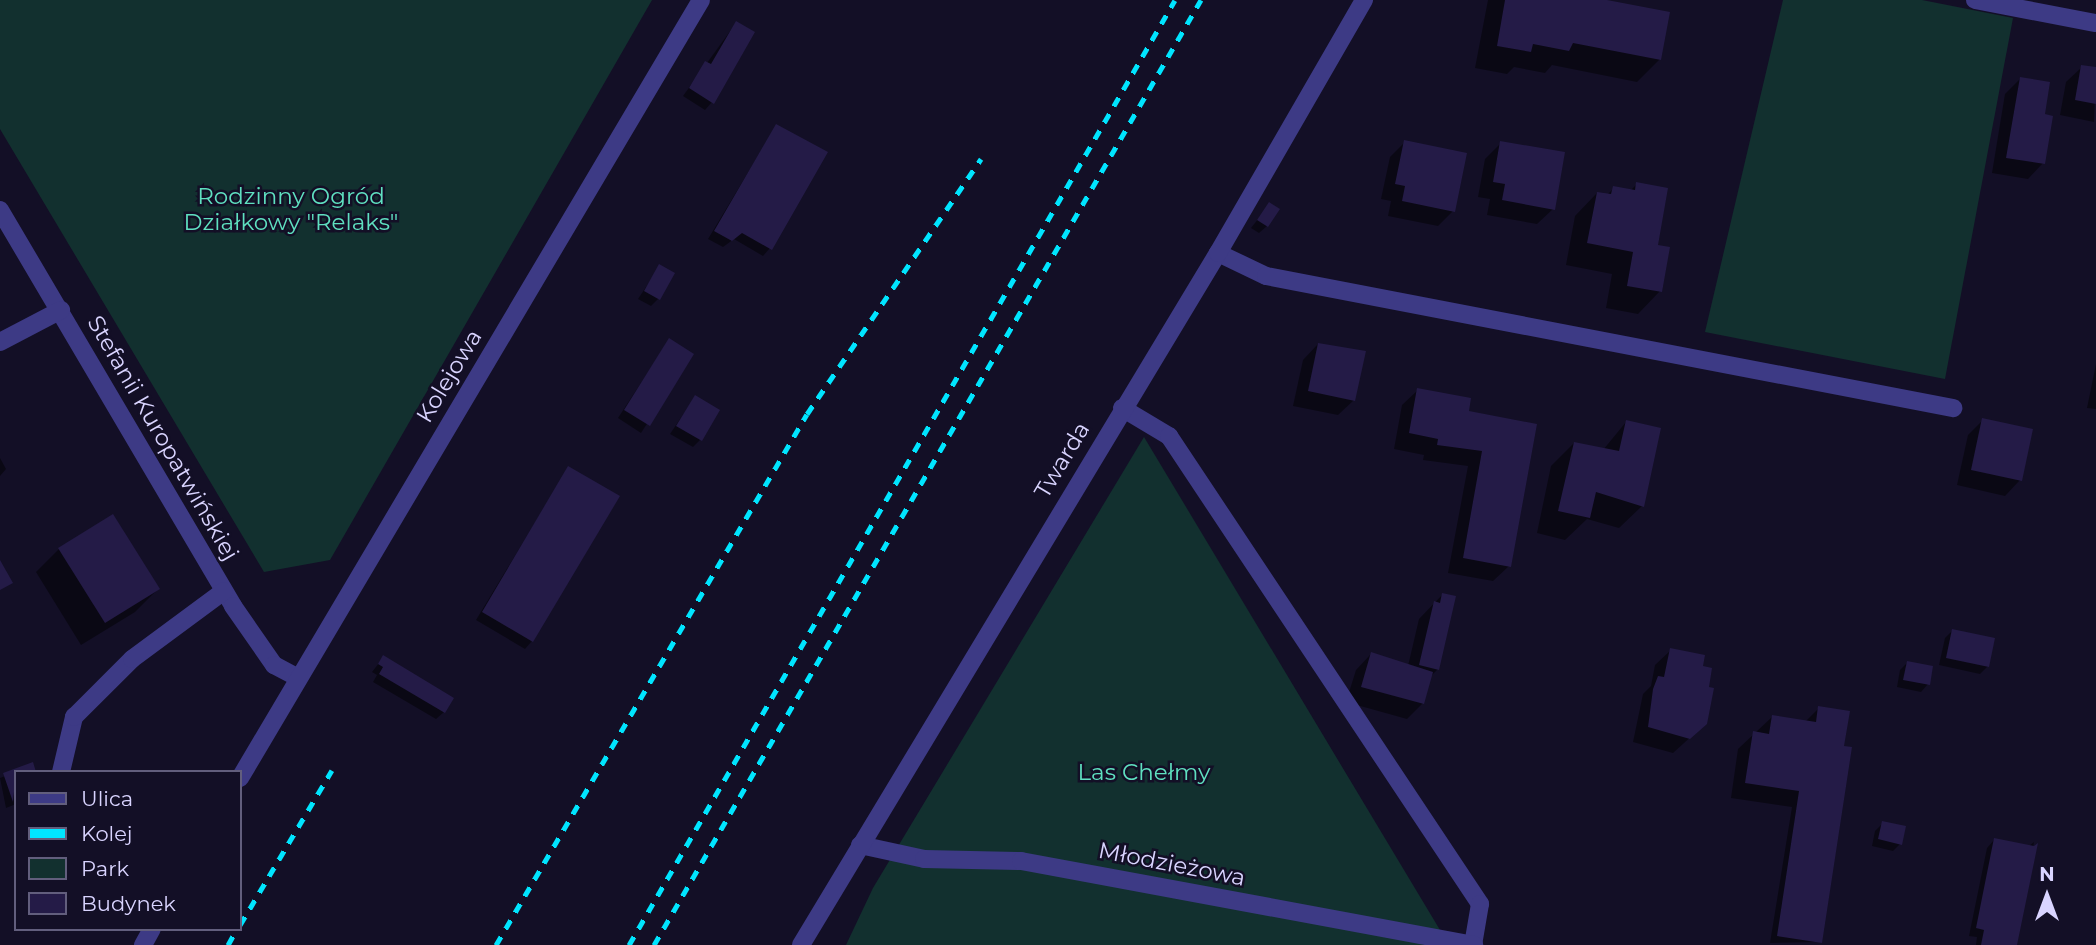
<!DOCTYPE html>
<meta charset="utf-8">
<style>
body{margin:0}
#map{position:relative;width:2096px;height:945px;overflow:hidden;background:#130f26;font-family:Montserrat,sans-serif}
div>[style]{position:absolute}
.green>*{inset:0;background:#12302f}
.shadow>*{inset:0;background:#0007}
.building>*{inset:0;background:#241b47}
.minor>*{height:18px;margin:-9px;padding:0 9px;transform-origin:9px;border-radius:9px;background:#3d3a85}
.rail>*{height:5px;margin-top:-2.5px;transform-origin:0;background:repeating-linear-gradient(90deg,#00e5ff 0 10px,transparent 0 19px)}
span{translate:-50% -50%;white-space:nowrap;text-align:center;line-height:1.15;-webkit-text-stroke:5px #130f26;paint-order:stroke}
.park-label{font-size:23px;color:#5fe0c0}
.street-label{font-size:23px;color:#d9d4ff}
.legend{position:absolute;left:14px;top:770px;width:228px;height:161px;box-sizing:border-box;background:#130f26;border:2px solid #625e7d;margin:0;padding:9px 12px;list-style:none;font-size:21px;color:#d9d4ff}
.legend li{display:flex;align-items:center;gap:14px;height:35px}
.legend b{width:35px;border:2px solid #625e7d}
.north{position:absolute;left:2012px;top:861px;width:70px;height:70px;-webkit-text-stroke:5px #130f26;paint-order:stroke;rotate:0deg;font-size:19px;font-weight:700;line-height:28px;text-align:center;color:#d9d4ff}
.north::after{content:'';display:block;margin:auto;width:24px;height:32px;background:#d9d4ff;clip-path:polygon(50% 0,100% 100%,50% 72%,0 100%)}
</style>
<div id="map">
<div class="green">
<i style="clip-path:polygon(0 0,652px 0,330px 560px,264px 572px,0 129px)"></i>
<i style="clip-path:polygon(1783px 0,1922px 0,2013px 18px,1945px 379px,1705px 332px)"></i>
<i style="clip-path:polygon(1144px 437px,1449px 945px,846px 945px,873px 888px)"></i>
</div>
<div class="shadow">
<i style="clip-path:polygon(1488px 0,1598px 0,1660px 59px,1637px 82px,1552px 65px,1545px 73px,1514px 67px,1507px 74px,1475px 68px)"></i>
<i style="clip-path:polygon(736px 23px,712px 102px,705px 110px,683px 96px)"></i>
<i style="clip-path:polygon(2082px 67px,2096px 70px,2094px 122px,2060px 115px,2066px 82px)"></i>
<i style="clip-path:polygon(2020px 79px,2043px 116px,2043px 163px,2028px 179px,1992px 173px,2005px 94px)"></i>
<i style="clip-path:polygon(776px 126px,770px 248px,763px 256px,734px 239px,723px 247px,708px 239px)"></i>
<i style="clip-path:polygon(1405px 142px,1453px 211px,1438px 226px,1388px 216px,1391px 201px,1381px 199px,1390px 157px)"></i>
<i style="clip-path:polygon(1501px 143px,1553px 209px,1537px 224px,1487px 215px,1490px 199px,1478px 197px,1485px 159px)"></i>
<i style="clip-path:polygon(1637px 184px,1655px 247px,1660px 291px,1638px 314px,1606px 308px,1612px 274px,1566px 265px,1575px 216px,1597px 193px,1607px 195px,1614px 188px,1630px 191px)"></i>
<i style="clip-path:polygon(1270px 204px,1267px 226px,1259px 233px,1251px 228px)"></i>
<i style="clip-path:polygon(660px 266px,658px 299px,651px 306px,638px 299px)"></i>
<i style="clip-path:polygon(669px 340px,692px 354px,641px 433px,618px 418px)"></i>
<i style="clip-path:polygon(1318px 344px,1354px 400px,1338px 415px,1293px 406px,1303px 360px)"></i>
<i style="clip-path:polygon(2096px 364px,2096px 409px,2087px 408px)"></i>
<i style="clip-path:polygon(1418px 390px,1466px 413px,1535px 425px,1509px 566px,1493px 581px,1448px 573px,1468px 466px,1423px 460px,1424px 455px,1394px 449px,1402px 405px)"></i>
<i style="clip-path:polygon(695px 397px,700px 440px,693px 447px,670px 434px)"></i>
<i style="clip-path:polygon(1983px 420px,2020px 480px,2005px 496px,1957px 485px,1968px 435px)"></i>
<i style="clip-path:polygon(1626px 422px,1642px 506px,1619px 528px,1587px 519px,1565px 540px,1537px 533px,1551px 466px,1574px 443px,1603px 450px)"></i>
<i style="clip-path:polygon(0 458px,6px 469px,0 476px)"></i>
<i style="clip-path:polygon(568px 468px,532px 641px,525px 649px,476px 620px)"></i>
<i style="clip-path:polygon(59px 549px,158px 589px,135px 612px,81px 645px,36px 572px)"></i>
<i style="clip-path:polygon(1443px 594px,1438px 669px,1430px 677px,1423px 703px,1407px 719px,1346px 702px,1356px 670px,1371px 654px,1408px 666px,1419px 619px)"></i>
<i style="clip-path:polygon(1952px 631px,1988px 666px,1980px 674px,1939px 665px,1945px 638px)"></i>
<i style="clip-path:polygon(1671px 650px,1701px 667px,1705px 724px,1673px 753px,1633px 742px,1643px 694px,1651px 686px,1655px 665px)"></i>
<i style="clip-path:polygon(383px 658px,444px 712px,436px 719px,373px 682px,377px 675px,372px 672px)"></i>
<i style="clip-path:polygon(1907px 663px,1928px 684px,1921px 692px,1897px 687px,1900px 670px)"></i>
<i style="clip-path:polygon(1819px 708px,1820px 942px,1770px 943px,1792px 807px,1731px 798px,1738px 749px,1772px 717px,1805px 722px)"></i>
<i style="clip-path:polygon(16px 772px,16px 804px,6px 808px,0 778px)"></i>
<i style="clip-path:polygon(1883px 823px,1900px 844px,1893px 851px,1872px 846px,1875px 831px)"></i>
<i style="clip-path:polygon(1994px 840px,2029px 846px,2034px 842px,2015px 945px,1976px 945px,1977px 937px,1969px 936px,1987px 848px)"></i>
</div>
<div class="building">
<i style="clip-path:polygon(1505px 0,1607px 0,1670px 12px,1661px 60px,1573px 43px,1569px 51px,1533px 44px,1531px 52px,1497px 46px)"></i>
<i style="clip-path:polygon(736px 21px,755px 32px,714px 104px,689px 88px,705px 61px,711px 64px)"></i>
<i style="clip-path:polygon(2081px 65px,2096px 67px,2096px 104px,2075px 100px)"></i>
<i style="clip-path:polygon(2020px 77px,2050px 82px,2045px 114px,2053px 116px,2045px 164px,2006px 158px)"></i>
<i style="clip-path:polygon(776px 124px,828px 152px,772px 250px,742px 233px,732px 241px,714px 231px)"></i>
<i style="clip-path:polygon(1404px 140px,1467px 153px,1455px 212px,1402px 201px,1405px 186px,1395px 184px)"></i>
<i style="clip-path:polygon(1500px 141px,1565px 152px,1555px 210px,1502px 200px,1505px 184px,1493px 182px)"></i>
<i style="clip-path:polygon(1636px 182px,1668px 188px,1658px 245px,1670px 247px,1662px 292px,1627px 286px,1633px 252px,1587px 243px,1597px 192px,1611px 194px,1613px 186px,1635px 190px)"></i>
<i style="clip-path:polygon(1269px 202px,1280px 209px,1268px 227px,1257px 220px)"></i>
<i style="clip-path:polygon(659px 264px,675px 273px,660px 300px,644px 291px)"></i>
<i style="clip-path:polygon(669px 338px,694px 354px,650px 426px,624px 410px)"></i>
<i style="clip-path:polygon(1318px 343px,1366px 351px,1355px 401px,1308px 391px)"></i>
<i style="clip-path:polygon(1417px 388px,1471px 398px,1469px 411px,1537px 424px,1511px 567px,1463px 558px,1482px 451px,1437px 445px,1438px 439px,1409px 433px)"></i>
<i style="clip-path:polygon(695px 395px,720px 410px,702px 441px,676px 426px)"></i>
<i style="clip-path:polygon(1982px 418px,2033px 429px,2022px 481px,1971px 470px)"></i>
<i style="clip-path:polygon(1626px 420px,1661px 428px,1644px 507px,1596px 492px,1590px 518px,1558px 511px,1574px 442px,1619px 451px)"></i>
<i style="clip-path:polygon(568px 466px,620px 496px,533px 642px,482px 612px)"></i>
<i style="clip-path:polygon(113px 514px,160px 589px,105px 623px,58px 548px)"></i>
<i style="clip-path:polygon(0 560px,13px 583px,0 590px)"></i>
<i style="clip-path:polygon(1442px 593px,1456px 596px,1439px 670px,1419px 665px,1434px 601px,1440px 603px)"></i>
<i style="clip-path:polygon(1952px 629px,1995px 638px,1989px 667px,1946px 658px)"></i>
<i style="clip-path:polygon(1670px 648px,1705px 655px,1703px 666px,1712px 668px,1709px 687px,1714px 688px,1707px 724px,1690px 739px,1648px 727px,1653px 689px,1658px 676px,1664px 677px)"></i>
<i style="clip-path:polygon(1371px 652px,1433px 672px,1424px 704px,1361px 687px)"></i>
<i style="clip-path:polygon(383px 655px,454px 698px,445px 713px,379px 674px,383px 667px,378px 664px)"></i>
<i style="clip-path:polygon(1907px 661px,1933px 666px,1930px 685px,1903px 680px)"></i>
<i style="clip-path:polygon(1818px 706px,1850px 711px,1844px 746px,1852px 747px,1822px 943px,1777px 936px,1799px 791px,1745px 783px,1753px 731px,1769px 734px,1772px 715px,1816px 722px)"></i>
<i style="clip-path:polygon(33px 762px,36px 772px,16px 772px,13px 802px,3px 773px)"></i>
<i style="clip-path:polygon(1882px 821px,1906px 826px,1902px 845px,1878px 839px)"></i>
<i style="clip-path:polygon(1994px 838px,2034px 846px,2038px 843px,2017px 945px,1981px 945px,1984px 930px,1976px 928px)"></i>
</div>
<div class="minor">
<i style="left:1975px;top:0;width:123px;rotate:10.8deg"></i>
<i style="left:0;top:210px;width:459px;rotate:59.5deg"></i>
<i style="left:233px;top:606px;width:72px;rotate:55.2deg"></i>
<i style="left:274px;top:665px;width:27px;rotate:28deg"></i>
<i style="left:1218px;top:253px;width:53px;rotate:25.6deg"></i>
<i style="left:1266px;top:276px;width:700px;rotate:10.88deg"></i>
<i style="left:0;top:342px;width:69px;rotate:-27.7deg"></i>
<i style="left:1122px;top:408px;width:55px;rotate:30.8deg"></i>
<i style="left:1169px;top:436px;width:562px;rotate:56.39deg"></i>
<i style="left:1480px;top:904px;width:42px;rotate:99.7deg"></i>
<i style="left:61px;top:772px;width:57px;rotate:-76.7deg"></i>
<i style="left:74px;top:717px;width:82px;rotate:-45deg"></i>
<i style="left:132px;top:659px;width:114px;rotate:-36.5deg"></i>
<i style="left:240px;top:778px;width:904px;rotate:-59.35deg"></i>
<i style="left:860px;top:845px;width:66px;rotate:12.3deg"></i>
<i style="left:924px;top:859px;width:97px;rotate:1.2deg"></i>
<i style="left:1021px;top:861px;width:461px;rotate:10.5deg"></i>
<i style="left:143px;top:945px;width:18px;rotate:-61deg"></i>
<i style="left:801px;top:945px;width:808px;rotate:-58.93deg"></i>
<i style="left:1218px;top:253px;width:292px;rotate:-60deg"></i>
</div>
<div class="rail">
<i style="left:240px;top:925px;width:180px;rotate:-59.3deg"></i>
<i style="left:228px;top:945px;width:18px;rotate:-61deg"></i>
<i style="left:496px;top:945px;width:615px;rotate:-59.64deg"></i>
<i style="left:807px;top:414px;width:309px;rotate:-55.7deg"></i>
<i style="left:629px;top:945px;width:1091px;rotate:-59.98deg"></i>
<i style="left:654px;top:945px;width:1092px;rotate:-59.94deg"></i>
</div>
<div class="park-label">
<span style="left:291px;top:209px">Rodzinny Ogród<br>Działkowy "Relaks"</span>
<span style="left:1144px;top:772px">Las Chełmy</span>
</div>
<div class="street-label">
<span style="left:449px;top:376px;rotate:-59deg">Kolejowa</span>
<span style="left:163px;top:438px;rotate:60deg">Stefanii Kuropatwińskiej</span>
<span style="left:1062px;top:460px;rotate:-59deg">Twarda</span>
<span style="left:1172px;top:864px;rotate:11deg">Młodzieżowa</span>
</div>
<ul class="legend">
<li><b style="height:9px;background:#3d3a85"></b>Ulica</li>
<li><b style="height:9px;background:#00e5ff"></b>Kolej</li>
<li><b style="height:19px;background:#12302f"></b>Park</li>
<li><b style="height:19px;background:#241b47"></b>Budynek</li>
</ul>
<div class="north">N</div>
</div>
